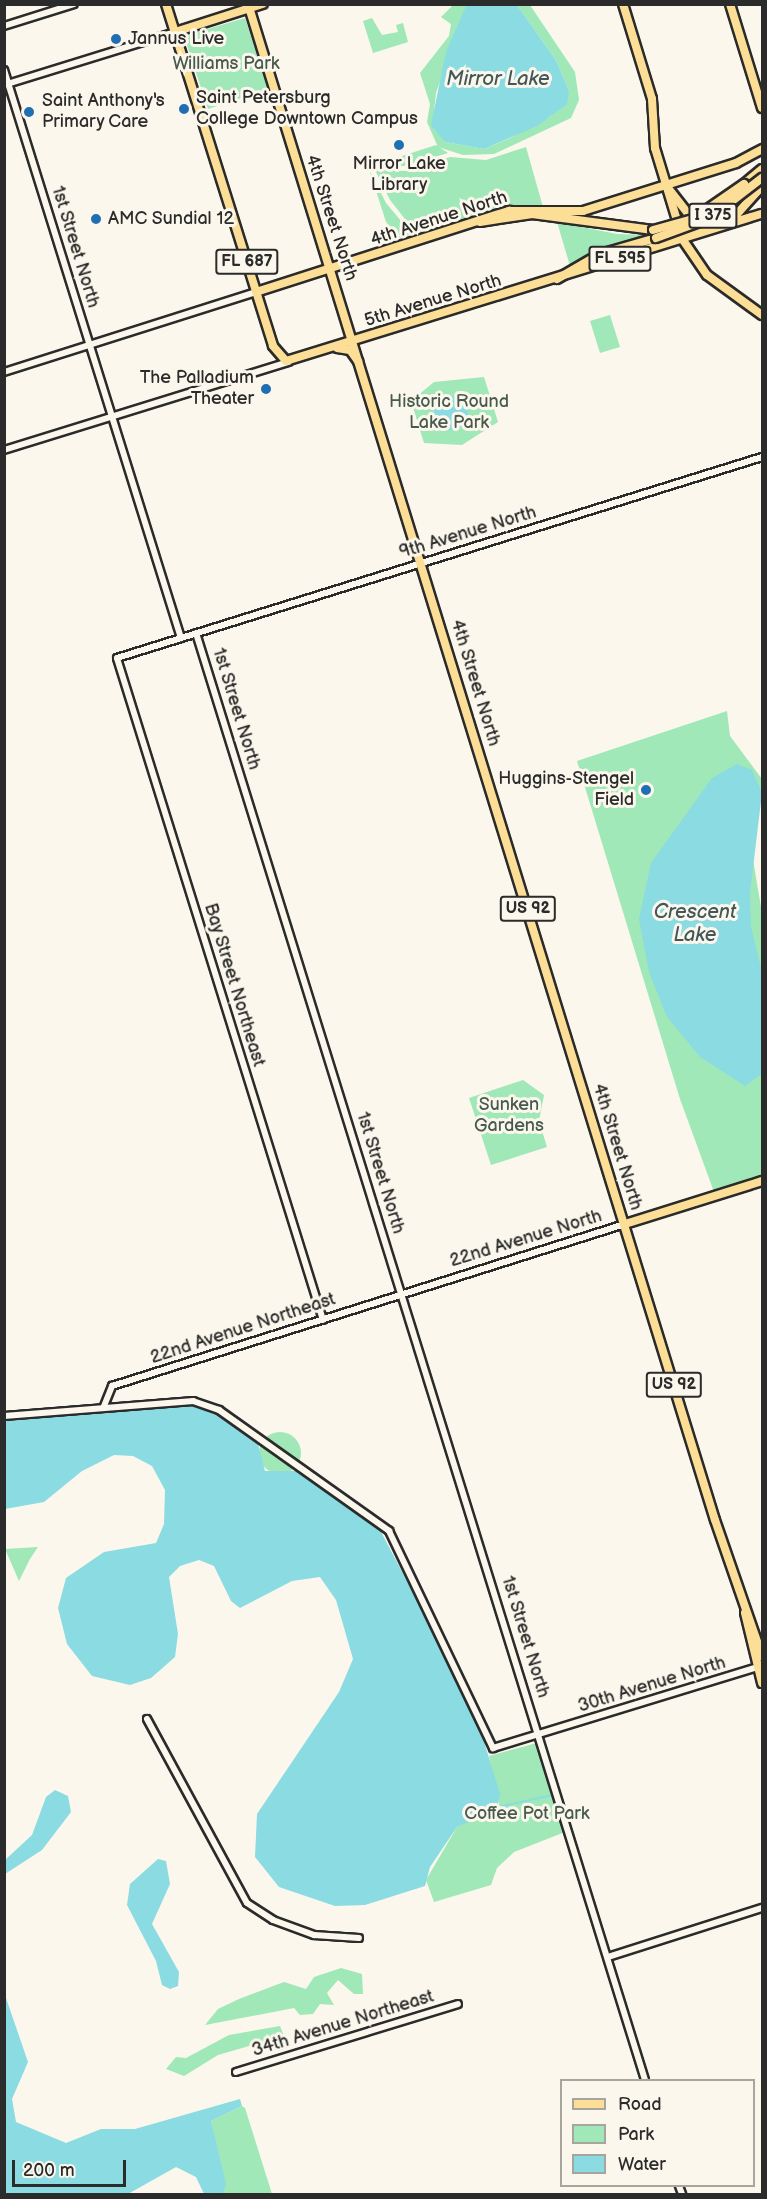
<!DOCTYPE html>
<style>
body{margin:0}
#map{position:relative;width:767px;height:2199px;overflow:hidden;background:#fbf7ec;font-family:"Balsamiq Sans",sans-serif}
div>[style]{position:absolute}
.green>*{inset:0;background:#a0e8b7}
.round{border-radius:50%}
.water>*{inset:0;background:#8adbe2}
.stream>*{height:1.5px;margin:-0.75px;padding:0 0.75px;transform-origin:0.75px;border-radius:0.75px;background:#8adbe2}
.roads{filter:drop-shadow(2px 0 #2b2b2b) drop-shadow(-2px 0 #2b2b2b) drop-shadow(0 2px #2b2b2b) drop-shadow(0 -2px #2b2b2b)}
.minor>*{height:6px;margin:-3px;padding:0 3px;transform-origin:3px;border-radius:3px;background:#fbf7ec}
.major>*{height:8px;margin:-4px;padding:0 4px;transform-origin:4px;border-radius:4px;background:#fdde96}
.highway>*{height:8px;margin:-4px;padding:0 4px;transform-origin:4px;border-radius:4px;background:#fdde96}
.bridges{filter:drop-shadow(2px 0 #2b2b2b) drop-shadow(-2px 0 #2b2b2b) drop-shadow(0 2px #2b2b2b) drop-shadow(0 -2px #2b2b2b)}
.highway-bridge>*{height:8px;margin:-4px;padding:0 4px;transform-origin:4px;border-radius:4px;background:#fdde96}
.dots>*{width:16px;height:16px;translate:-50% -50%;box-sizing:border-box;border:3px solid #fbf7ec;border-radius:50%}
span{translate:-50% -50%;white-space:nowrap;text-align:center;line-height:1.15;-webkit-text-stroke:6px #fbf7ec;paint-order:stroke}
.shield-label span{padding:2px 4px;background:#fbf7ec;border:2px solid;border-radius:4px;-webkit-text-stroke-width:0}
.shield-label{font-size:16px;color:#2b2b2b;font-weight:700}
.poi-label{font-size:18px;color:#2b2b2b}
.left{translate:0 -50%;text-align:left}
.right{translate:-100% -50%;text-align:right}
.park-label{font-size:18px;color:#485a4e}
.street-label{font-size:18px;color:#2b2b2b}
.water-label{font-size:20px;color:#435759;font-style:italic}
.frame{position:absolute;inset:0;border:6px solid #2b2b2b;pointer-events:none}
.legend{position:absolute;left:560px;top:2079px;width:195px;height:108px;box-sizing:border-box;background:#fbf7ec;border:2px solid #a8a59f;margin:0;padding:8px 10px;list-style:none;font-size:18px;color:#2b2b2b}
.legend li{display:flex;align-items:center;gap:12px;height:30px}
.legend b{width:30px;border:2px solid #a8a59f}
.scale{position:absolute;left:12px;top:2160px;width:114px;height:27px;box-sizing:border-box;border:3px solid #2b2b2b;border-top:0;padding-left:8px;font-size:18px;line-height:21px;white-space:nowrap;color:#2b2b2b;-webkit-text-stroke:4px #fbf7ec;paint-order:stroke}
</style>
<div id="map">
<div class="green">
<i style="clip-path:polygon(453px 5px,467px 5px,436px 93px,433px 120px,445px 142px,484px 149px,508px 139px,551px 116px,569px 91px,556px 60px,517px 5px,530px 5px,575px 72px,579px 100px,571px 118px,494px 154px,463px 155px,438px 147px,427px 122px,430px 104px,420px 73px,449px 36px,451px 24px,441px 17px)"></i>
<i style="clip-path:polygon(245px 18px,269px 89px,208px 109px,184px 36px)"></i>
<i style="clip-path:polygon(372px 18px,382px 35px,398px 32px,396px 25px,403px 23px,408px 42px,373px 53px,363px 21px)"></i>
<i style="clip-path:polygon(436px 145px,448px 153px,404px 166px,374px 165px)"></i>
<i style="clip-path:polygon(526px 147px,543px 207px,507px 205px,416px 233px,390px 200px,375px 170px,405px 171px,450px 157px,486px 160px)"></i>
<i style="clip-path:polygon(369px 169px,386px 203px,412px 234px,400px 238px,386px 222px)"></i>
<i style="clip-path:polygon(557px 222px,617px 234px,645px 235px,570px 266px)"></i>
<i style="clip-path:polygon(610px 315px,620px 347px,600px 353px,590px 321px)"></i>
<i style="clip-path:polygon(484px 377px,498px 422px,462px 445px,424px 443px,411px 401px,434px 382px)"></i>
<i style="clip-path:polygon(727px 711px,730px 736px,762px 779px,753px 860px,762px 913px,762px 1177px,714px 1192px,680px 1099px,577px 761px)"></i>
<i style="clip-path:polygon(523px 1080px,544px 1095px,539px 1121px,547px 1147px,491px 1165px,469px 1098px)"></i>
<i class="round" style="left:259px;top:1432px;width:42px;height:42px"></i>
<i style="clip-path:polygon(38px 1547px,30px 1559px,19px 1581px,5px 1549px)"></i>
<i style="clip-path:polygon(537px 1743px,565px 1832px,514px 1852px,497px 1868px,491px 1885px,434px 1902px,426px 1880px,457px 1827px,499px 1804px,489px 1756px)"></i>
<i style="clip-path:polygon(341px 1968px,362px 1974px,363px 1994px,354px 1994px,338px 1980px,327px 1993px,334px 2005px,320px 2004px,313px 2014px,300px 2015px,294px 2008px,205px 2025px,218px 2009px,239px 1999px,284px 1982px,306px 1989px,314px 1977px)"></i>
<i style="clip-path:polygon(280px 2026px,284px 2036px,218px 2055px,184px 2076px,166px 2069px,176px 2057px,186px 2058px,229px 2035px)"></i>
<i style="clip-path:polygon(242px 2106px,245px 2108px,272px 2194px,223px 2194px,211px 2121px)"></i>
</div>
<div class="water">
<i style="clip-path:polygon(467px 4px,517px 5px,556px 60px,569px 91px,567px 104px,537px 126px,484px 149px,445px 142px,431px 125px,446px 52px)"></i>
<i class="round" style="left:434px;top:396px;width:34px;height:34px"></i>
<i style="clip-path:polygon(737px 764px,752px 770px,762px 793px,750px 893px,751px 927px,762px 972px,762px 1074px,745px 1086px,700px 1057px,667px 1017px,649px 972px,639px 919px,651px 863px,712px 778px)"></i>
<i style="clip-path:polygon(190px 1405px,210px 1410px,258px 1444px,265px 1471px,297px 1471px,380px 1530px,447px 1657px,482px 1735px,500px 1794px,497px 1809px,457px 1827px,430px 1867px,425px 1886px,365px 1905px,335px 1906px,279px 1887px,255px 1857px,257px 1814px,339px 1692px,353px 1659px,336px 1600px,320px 1577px,292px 1581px,240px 1608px,231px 1601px,214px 1566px,199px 1560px,180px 1566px,169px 1577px,178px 1634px,175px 1657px,151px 1678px,130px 1685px,92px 1676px,67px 1644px,58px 1608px,66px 1578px,104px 1552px,156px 1543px,164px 1524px,165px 1490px,152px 1466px,133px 1456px,114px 1455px,82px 1471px,44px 1502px,5px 1509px,5px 1421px)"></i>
<i style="clip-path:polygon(55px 1790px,68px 1796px,71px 1812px,42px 1850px,5px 1874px,5px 1860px,32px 1835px,46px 1797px)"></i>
<i style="clip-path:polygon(158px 1859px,166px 1861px,170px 1884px,152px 1924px,179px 1972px,178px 1986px,170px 1989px,162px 1985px,156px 1961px,127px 1905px,130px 1884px)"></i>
<i style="clip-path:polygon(5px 1995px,28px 2062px,12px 2099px,16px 2122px,66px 2143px,101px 2129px,135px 2129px,240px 2099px,242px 2106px,211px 2121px,226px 2184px,223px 2194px,204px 2194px,196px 2177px,176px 2167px,128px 2194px,5px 2194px)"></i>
</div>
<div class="stream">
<i style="left:498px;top:1807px;width:56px;rotate:-12.3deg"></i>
</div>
<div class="roads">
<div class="minor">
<i style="left:4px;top:26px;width:73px;rotate:-17.4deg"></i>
<i style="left:4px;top:70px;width:595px;rotate:72.69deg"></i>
<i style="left:4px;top:85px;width:179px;rotate:-17.2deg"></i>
<i style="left:4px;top:372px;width:264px;rotate:-17.6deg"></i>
<i style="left:4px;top:450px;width:298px;rotate:-17.2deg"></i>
<i style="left:196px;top:633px;width:1515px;rotate:72.76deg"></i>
<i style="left:323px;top:1320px;width:693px;rotate:-107.29deg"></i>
<i style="left:117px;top:658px;width:676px;rotate:-17.31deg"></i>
<i style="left:104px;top:1406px;width:22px;rotate:-68deg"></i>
<i style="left:112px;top:1386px;width:538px;rotate:-17.53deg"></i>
<i style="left:4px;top:1416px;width:190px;rotate:-4.5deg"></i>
<i style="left:193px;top:1401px;width:28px;rotate:19deg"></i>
<i style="left:219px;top:1410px;width:209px;rotate:35.4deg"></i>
<i style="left:389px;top:1531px;width:241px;rotate:64.4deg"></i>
<i style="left:493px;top:1748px;width:281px;rotate:-17deg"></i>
<i style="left:147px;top:1719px;width:209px;rotate:61.5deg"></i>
<i style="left:247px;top:1903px;width:31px;rotate:33deg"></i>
<i style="left:273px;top:1920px;width:44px;rotate:20.1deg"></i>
<i style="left:314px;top:1935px;width:45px;rotate:3.8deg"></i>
<i style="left:608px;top:1957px;width:162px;rotate:-17.7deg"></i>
<i style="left:236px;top:2072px;width:232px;rotate:-17deg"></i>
<i style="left:679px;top:2186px;width:9px;rotate:69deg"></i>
</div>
<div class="major">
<i style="left:166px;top:4px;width:358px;rotate:72.6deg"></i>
<i style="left:273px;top:346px;width:20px;rotate:49deg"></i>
<i style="left:286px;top:361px;width:498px;rotate:-17.2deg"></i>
<i style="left:248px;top:4px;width:1586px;rotate:72.88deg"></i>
<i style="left:715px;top:1520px;width:144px;rotate:70.9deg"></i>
<i style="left:623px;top:4px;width:99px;rotate:73deg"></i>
<i style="left:652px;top:99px;width:49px;rotate:86.5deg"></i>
<i style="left:655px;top:148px;width:96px;rotate:73.1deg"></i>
<i style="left:683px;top:240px;width:42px;rotate:55.6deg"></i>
<i style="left:707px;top:275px;width:68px;rotate:36deg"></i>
<i style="left:730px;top:4px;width:109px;rotate:72.9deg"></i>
<i style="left:175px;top:32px;width:92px;rotate:-17.7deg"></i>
<i style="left:256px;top:292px;width:266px;rotate:-17.8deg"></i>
<i style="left:509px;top:211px;width:74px"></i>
<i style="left:583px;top:211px;width:160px;rotate:-17.4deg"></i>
<i style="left:736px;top:163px;width:30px;rotate:-28deg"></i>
<i style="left:337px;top:348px;width:13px;rotate:9deg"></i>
<i style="left:350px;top:350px;width:14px;rotate:54deg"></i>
<i style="left:625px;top:1224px;width:144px;rotate:-17.4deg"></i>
<i style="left:745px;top:1613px;width:72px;rotate:76.3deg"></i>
</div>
<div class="highway">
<i style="left:744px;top:184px;width:23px;rotate:-40deg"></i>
<i style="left:668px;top:188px;width:33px;rotate:52deg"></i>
<i style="left:688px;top:214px;width:27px;rotate:15deg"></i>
<i style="left:714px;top:221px;width:24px;rotate:-17deg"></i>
<i style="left:737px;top:214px;width:38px;rotate:-48deg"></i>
<i style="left:480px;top:222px;width:53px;rotate:-8.7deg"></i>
<i style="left:532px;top:214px;width:122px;rotate:7.5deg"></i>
<i style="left:557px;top:279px;width:50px;rotate:-30.2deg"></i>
<i style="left:600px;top:254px;width:58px;rotate:-15.9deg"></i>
</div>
</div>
<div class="bridges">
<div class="highway-bridge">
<i style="left:653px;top:230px;width:41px;rotate:-15.4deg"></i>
<i style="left:693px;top:219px;width:62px;rotate:-34.5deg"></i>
<i style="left:656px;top:238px;width:58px;rotate:-20.3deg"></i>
<i style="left:710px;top:218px;width:66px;rotate:-37.6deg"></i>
</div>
</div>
<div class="dots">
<i style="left:116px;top:39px;background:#1f6fb2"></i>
<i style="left:184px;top:109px;background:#1f6fb2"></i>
<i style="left:29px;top:112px;background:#1f6fb2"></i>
<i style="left:399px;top:145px;background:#1f6fb2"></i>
<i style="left:96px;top:219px;background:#1f6fb2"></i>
<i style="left:266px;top:389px;background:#1f6fb2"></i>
<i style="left:646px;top:790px;background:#1f6fb2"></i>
</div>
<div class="shield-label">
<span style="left:713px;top:216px">I 375</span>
<span style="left:620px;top:259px">FL 595</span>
<span style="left:247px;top:262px">FL 687</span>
<span style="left:528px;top:909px">US 92</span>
<span style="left:674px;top:1385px">US 92</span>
</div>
<div class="poi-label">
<span class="left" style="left:128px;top:39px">Jannus Live</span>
<span class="left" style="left:196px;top:109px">Saint Petersburg<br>College Downtown Campus</span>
<span class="left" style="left:42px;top:112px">Saint Anthony's<br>Primary Care</span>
<span style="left:399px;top:175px">Mirror Lake<br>Library</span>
<span class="left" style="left:108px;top:219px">AMC Sundial 12</span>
<span class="right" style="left:254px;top:389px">The Palladium<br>Theater</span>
<span class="right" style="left:634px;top:790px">Huggins-Stengel<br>Field</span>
</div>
<div class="park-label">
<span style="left:226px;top:64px">Williams Park</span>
<span style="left:449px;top:413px">Historic Round<br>Lake Park</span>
<span style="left:509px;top:1116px">Sunken<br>Gardens</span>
<span style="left:527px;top:1814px">Coffee Pot Park</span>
</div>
<div class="street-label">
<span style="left:331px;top:218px;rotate:72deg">4th Street North</span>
<span style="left:439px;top:219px;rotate:-18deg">4th Avenue North</span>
<span style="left:75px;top:247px;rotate:73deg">1st Street North</span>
<span style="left:433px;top:301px;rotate:-17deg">5th Avenue North</span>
<span style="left:468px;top:533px;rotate:-17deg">9th Avenue North</span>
<span style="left:475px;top:683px;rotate:73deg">4th Street North</span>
<span style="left:236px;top:709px;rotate:73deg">1st Street North</span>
<span style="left:234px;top:985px;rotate:73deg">Bay Street Northeast</span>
<span style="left:617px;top:1147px;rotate:73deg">4th Street North</span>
<span style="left:380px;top:1173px;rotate:73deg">1st Street North</span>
<span style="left:526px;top:1239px;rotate:-17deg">22nd Avenue North</span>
<span style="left:243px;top:1329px;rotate:-18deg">22nd Avenue Northeast</span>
<span style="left:525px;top:1637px;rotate:73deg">1st Street North</span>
<span style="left:652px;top:1685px;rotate:-17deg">30th Avenue North</span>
<span style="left:343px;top:2024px;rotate:-17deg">34th Avenue Northeast</span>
</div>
<div class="water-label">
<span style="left:498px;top:79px">Mirror Lake</span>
<span style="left:695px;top:924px">Crescent<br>Lake</span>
</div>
<div class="frame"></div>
<ul class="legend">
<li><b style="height:8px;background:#fdde96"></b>Road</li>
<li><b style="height:16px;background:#a0e8b7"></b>Park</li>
<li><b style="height:16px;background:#8adbe2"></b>Water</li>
</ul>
<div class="scale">200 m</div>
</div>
